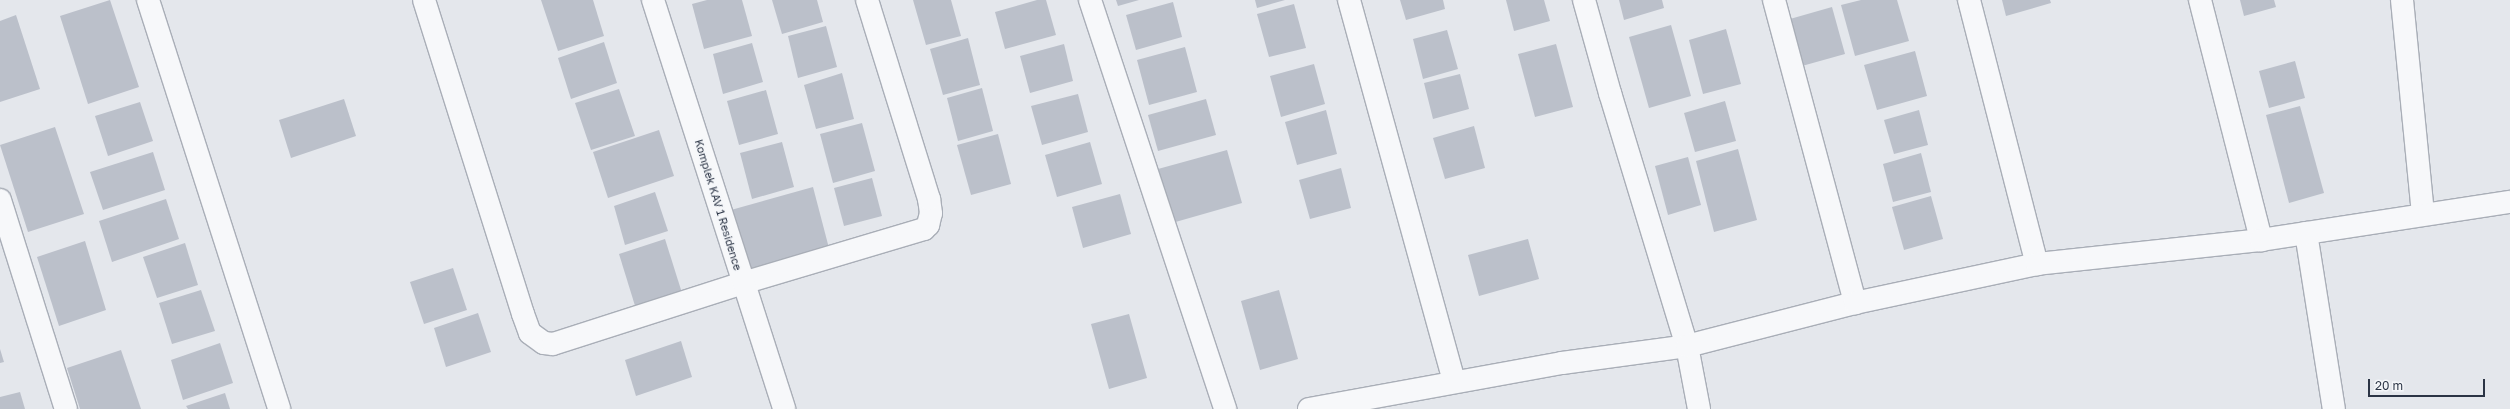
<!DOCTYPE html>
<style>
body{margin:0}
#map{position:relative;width:2510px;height:409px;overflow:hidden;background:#e4e7ec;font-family:"Golos Text",sans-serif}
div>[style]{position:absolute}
.building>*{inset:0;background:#bbc0ca}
.roads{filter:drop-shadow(1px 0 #a9aeb7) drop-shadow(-1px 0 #a9aeb7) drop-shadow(0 1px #a9aeb7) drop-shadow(0 -1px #a9aeb7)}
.minor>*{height:22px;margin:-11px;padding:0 11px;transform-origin:11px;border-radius:11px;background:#f7f8fa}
span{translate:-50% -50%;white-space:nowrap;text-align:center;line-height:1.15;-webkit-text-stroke:3px #f4f6f9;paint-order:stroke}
.street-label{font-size:11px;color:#2b3445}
.scale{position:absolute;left:2368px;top:379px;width:117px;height:18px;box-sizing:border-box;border:2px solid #2b3445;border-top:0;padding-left:5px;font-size:12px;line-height:14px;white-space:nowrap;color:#2b3445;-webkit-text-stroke:3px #f4f6f9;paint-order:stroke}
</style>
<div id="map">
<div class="building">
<i style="clip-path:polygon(110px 0,139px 87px,88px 104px,60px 16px)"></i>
<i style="clip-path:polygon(541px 0,593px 0,604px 36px,558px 51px)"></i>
<i style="clip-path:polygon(707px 0,742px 0,752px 36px,704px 49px,692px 4px)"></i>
<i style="clip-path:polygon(772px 0,817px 0,823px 22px,782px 34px)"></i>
<i style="clip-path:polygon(913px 0,951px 0,961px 36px,926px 45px)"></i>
<i style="clip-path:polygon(1037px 0,1046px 0,1056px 35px,1005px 49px,995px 12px)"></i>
<i style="clip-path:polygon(1116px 0,1139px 0,1118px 6px)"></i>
<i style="clip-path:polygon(1255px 0,1285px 0,1257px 8px)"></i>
<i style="clip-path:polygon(1400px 0,1443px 0,1445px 9px,1406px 20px)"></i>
<i style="clip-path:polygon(1506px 0,1544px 0,1550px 21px,1514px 31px)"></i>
<i style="clip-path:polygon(1619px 0,1662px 0,1664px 8px,1624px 20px)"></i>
<i style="clip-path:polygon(1861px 0,1897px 0,1909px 41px,1855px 56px,1841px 5px)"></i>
<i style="clip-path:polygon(2002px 0,2050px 0,2051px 3px,2006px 16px)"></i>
<i style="clip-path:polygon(2240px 0,2274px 0,2276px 7px,2244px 16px)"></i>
<i style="clip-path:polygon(1173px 2px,1182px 37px,1136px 50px,1126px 15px)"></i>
<i style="clip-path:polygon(1294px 4px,1306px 48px,1269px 57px,1257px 14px)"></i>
<i style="clip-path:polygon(1832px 7px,1845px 54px,1802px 66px,1790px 19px)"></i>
<i style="clip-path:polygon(16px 15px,40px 89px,0 102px,0 21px)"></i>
<i style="clip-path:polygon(1671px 25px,1691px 96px,1649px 108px,1629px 37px)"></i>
<i style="clip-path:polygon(826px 26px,837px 67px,798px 78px,788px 36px)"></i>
<i style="clip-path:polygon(1726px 29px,1741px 84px,1703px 94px,1689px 40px)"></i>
<i style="clip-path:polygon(1447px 30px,1458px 69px,1423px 79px,1413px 39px)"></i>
<i style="clip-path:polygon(968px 38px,980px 85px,943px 95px,930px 49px)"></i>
<i style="clip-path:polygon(604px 42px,617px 83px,571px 99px,558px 58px)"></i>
<i style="clip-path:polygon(752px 43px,763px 82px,723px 94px,713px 54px)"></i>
<i style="clip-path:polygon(1064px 44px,1073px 81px,1030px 93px,1020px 56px)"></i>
<i style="clip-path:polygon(1556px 44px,1573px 107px,1535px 117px,1518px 54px)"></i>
<i style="clip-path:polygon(1185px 47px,1197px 92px,1149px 105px,1137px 60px)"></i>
<i style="clip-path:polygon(1915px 51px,1927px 96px,1877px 110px,1864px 65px)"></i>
<i style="clip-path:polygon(2295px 61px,2305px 98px,2269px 108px,2259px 71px)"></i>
<i style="clip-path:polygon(1314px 64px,1325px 104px,1281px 117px,1270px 76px)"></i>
<i style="clip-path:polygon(842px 73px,854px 119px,816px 129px,804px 85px)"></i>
<i style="clip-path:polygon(1460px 74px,1469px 109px,1433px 119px,1424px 83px)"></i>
<i style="clip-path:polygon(982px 88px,993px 131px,958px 141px,947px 98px)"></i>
<i style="clip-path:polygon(619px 89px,635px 136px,591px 150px,575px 103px)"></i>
<i style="clip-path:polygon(766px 90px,778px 134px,739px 145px,727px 101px)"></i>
<i style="clip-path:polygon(1078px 94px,1088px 132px,1042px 145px,1031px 106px)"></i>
<i style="clip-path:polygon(344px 99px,356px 136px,291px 158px,279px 120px)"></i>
<i style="clip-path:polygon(1206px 99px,1216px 135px,1158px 151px,1148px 115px)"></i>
<i style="clip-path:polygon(1725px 101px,1736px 141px,1695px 152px,1684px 113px)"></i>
<i style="clip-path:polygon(140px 102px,153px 141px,108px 156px,95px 116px)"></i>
<i style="clip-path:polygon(2300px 106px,2324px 193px,2289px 203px,2266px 115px)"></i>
<i style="clip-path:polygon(1326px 110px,1337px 154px,1297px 165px,1285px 122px)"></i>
<i style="clip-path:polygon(1919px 110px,1928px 145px,1894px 154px,1884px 120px)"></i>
<i style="clip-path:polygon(862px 123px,875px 171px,833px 183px,820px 134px)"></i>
<i style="clip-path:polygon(1474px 126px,1485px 168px,1445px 179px,1433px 138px)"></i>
<i style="clip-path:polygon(55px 127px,84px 214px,28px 232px,0 145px)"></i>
<i style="clip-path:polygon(659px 130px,674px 176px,608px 198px,593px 152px)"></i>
<i style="clip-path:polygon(998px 134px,1011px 184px,971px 195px,957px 145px)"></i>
<i style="clip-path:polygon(782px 142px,794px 187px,752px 199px,740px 153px)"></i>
<i style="clip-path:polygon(1090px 142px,1102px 184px,1057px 197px,1045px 155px)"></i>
<i style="clip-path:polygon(1738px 149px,1757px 220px,1714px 232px,1696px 161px)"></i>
<i style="clip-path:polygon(1227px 150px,1242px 203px,1172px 223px,1158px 169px)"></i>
<i style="clip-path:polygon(153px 152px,165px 190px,103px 210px,90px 172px)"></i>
<i style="clip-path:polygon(1921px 153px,1931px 192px,1893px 202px,1883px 164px)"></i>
<i style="clip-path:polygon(1688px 157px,1701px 205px,1668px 215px,1655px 166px)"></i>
<i style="clip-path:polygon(1341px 168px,1351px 208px,1310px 219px,1299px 180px)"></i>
<i style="clip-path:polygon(872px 178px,882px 216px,844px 226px,834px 188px)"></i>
<i style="clip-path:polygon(813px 187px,830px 252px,749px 275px,731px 210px)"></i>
<i style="clip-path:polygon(655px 192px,668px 231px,625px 245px,614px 206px)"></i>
<i style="clip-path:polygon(1120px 194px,1131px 234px,1083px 248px,1072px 207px)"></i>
<i style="clip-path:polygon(1931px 196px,1943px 239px,1904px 250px,1892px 207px)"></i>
<i style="clip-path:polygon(166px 199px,179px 239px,112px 262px,99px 221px)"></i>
<i style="clip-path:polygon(665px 239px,682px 293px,636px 309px,619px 254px)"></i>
<i style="clip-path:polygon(1528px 239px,1539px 279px,1479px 296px,1468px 255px)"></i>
<i style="clip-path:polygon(85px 241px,106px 310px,59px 326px,37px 257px)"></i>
<i style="clip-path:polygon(185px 243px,198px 285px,157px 298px,143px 257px)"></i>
<i style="clip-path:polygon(453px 268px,467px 310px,424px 324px,410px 282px)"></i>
<i style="clip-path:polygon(201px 290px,215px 331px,172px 344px,159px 303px)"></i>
<i style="clip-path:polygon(1279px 290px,1298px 359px,1260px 370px,1241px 301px)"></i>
<i style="clip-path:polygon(478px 313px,491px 352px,446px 367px,434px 328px)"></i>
<i style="clip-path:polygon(1129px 314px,1147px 378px,1109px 389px,1091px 324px)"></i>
<i style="clip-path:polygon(681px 341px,692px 377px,636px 396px,625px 360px)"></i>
<i style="clip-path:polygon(220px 343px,233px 383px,183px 400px,171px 360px)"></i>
<i style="clip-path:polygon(0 349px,4px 362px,0 363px)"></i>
<i style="clip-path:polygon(121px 350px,141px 409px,80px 409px,67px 368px)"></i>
<i style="clip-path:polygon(20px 392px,25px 409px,0 409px,0 397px)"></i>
<i style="clip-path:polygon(225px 393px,230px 409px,188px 409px,186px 406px)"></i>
</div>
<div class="roads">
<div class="minor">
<i style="left:148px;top:0;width:429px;rotate:72.2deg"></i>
<i style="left:424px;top:0;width:329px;rotate:72.5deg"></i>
<i style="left:523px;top:314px;width:20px;rotate:70deg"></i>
<i style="left:530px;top:333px;width:17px;rotate:36deg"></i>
<i style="left:544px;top:343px;width:9px;rotate:6deg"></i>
<i style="left:553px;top:344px;width:200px;rotate:-17.8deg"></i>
<i style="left:743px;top:283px;width:189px;rotate:-16.6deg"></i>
<i style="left:924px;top:229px;width:6px;rotate:-45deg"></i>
<i style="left:928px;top:225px;width:12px;rotate:-76deg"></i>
<i style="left:931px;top:213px;width:14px;rotate:-98deg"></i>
<i style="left:929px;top:199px;width:208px;rotate:-107.3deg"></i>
<i style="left:653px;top:0;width:429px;rotate:72.2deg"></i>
<i style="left:1090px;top:0;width:431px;rotate:71.7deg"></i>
<i style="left:1349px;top:0;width:396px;rotate:74.6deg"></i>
<i style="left:1584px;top:0;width:97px;rotate:74.4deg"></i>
<i style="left:1610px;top:93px;width:264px;rotate:73.1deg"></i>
<i style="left:1687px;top:346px;width:64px;rotate:79.2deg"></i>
<i style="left:1774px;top:0;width:314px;rotate:75deg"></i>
<i style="left:1969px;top:0;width:273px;rotate:75.6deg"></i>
<i style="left:2200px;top:0;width:248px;rotate:75.7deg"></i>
<i style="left:2402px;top:0;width:215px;rotate:84.4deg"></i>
<i style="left:0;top:200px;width:219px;rotate:72.5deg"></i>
<i style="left:2306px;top:233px;width:178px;rotate:81deg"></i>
<i style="left:1309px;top:409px;width:257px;rotate:-10.3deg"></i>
<i style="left:1562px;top:363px;width:126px;rotate:-7.7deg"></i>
<i style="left:1687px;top:346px;width:173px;rotate:-14.4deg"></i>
<i style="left:1855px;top:303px;width:186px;rotate:-12.1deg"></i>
<i style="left:2037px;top:264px;width:225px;rotate:-6.1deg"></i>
<i style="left:2261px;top:240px;width:252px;rotate:-8.7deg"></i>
</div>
</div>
<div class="street-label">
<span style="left:718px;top:205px;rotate:73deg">Komplek KAV 1 Residence</span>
</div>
<div class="scale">20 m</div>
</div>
